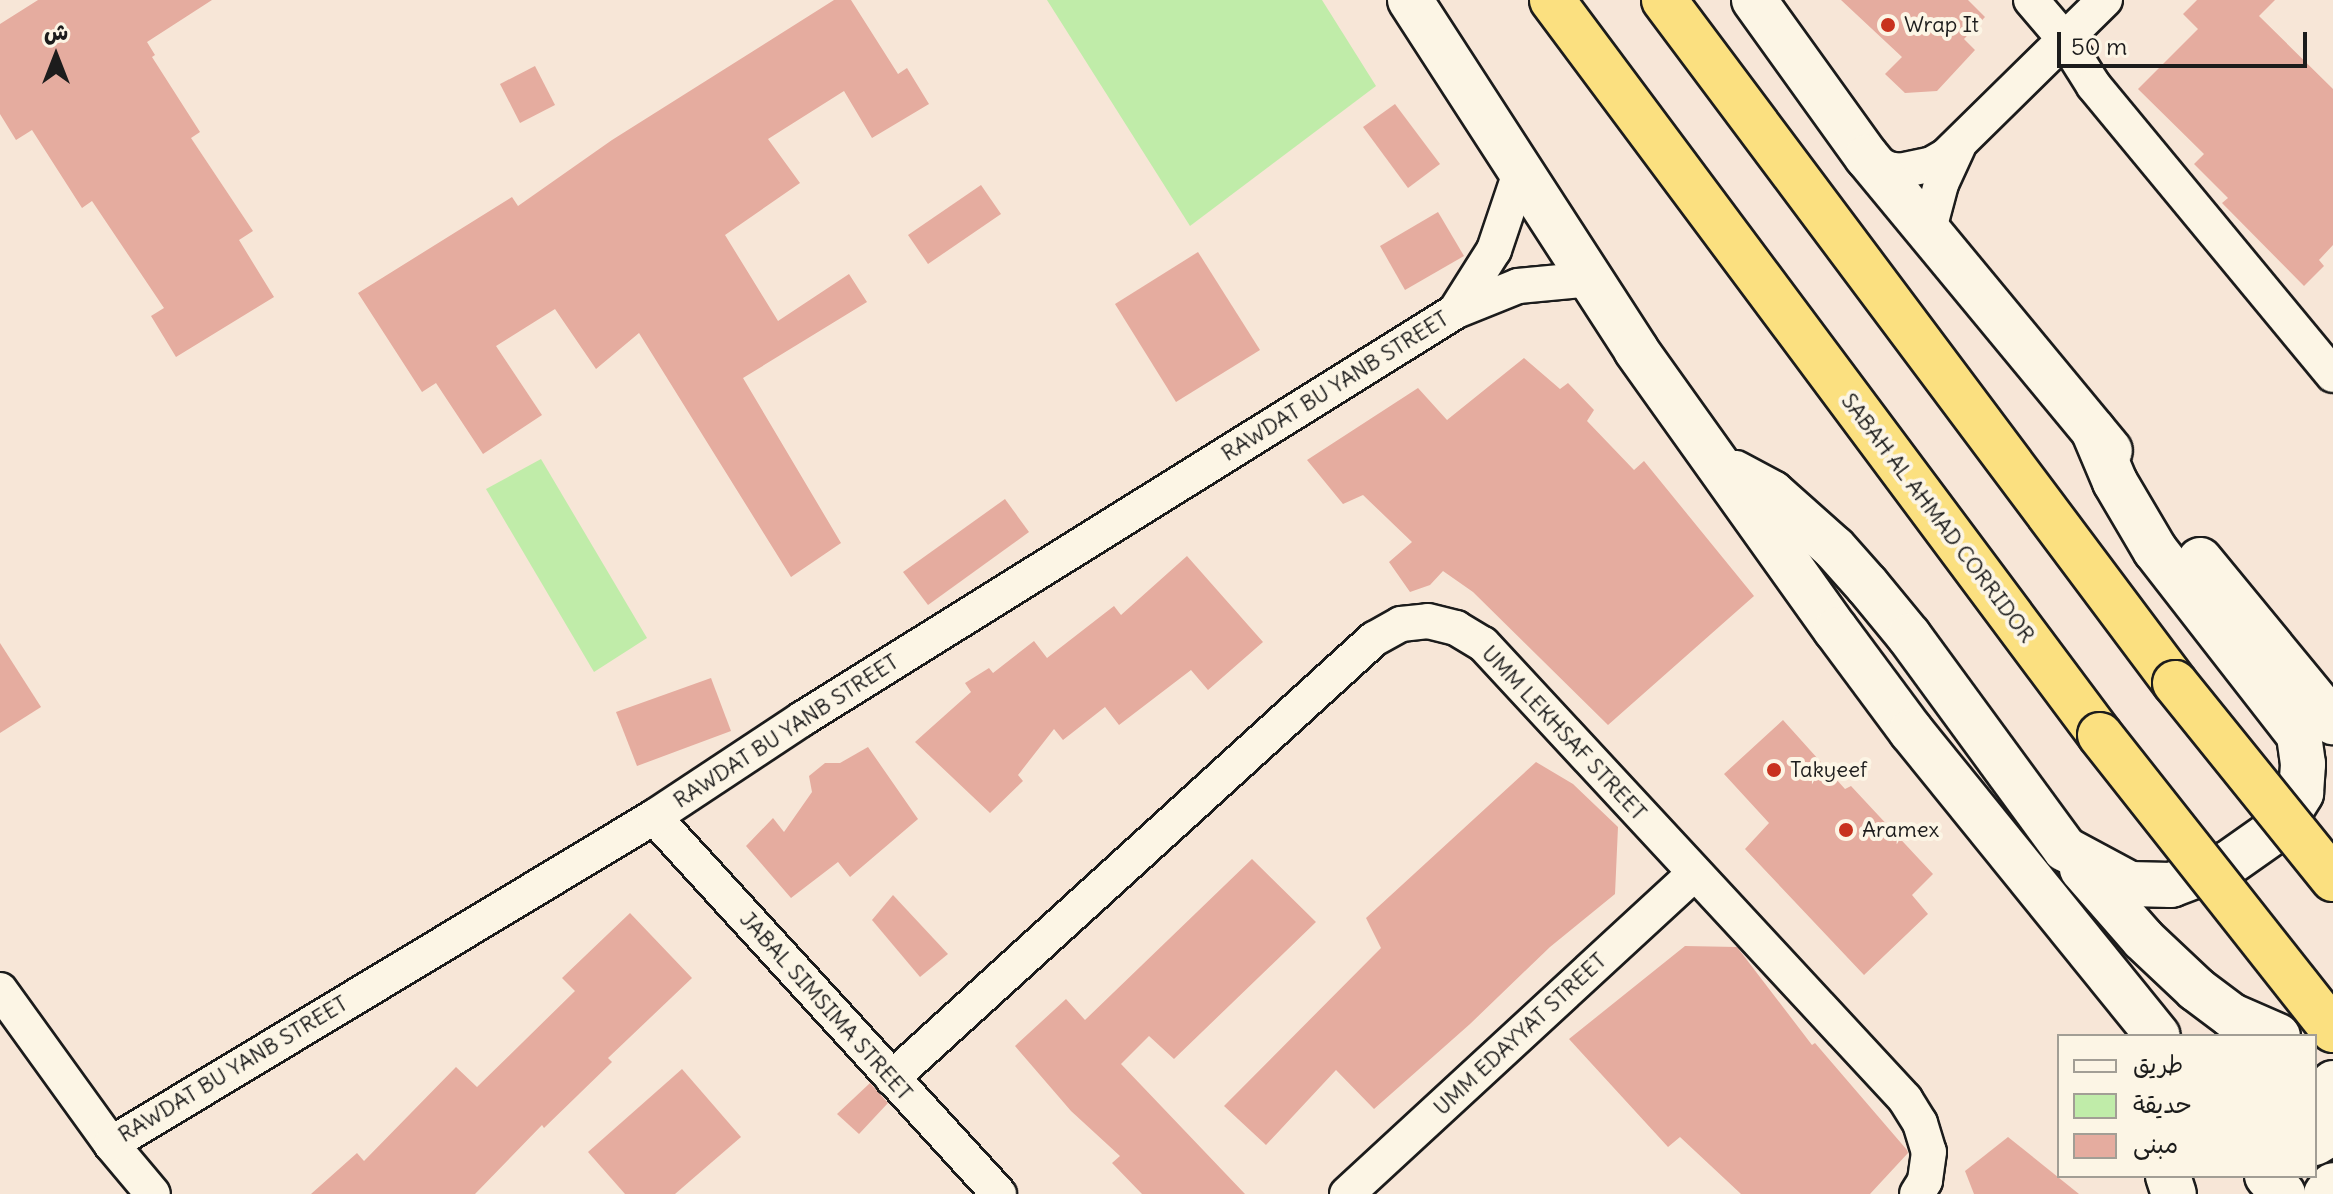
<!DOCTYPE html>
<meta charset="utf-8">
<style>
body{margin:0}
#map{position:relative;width:2333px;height:1194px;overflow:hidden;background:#f7e6d7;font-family:Delius,"Playpen Sans Arabic",sans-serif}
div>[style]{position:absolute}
.green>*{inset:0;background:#c0eca9}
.building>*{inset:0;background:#e5ac9f}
.roads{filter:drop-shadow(2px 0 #1c1c1c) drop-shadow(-2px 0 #1c1c1c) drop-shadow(0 2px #1c1c1c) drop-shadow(0 -2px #1c1c1c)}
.street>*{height:34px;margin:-17px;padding:0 17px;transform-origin:17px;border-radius:17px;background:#fcf5e5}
.secondary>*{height:44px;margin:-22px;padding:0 22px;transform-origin:22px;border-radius:22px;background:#fcf5e5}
.highway>*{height:44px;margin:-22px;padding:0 22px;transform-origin:22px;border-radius:22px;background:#fbe080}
.bridges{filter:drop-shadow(2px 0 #1c1c1c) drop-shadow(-2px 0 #1c1c1c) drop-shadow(0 2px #1c1c1c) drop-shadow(0 -2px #1c1c1c)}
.highway-bridge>*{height:44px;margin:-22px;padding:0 22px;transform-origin:22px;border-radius:22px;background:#fbe080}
.dots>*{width:22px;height:22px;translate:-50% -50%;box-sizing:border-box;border:4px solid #fcf5e5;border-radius:50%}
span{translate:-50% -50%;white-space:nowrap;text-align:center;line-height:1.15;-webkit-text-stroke:8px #fcf5e5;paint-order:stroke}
.poi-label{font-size:22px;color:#1c1c1c}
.left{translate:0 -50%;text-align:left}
.street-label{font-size:22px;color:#1c1c1c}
.legend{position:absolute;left:2057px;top:1034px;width:260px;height:144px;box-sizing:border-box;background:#fcf5e5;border:2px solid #a29e95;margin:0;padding:10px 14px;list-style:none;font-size:24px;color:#1c1c1c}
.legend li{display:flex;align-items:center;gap:16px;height:40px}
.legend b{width:40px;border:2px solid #a29e95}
.north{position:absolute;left:16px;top:16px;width:80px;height:80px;-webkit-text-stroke:6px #fcf5e5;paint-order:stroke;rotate:0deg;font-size:22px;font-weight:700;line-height:32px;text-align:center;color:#1c1c1c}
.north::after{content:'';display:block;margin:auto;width:28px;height:36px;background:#1c1c1c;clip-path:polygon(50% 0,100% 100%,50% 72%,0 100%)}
.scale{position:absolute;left:2057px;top:32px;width:250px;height:36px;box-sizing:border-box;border:4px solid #1c1c1c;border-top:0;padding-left:10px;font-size:24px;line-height:28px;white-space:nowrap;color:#1c1c1c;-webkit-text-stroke:6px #fcf5e5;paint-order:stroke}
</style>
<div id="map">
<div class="green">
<i style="clip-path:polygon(1047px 0,1322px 0,1376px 86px,1190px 226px)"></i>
<i style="clip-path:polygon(541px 459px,647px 638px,594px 672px,486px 489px)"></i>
</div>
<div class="building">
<i style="clip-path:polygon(38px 0,212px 0,147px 42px,155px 55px,152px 57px,200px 132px,191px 138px,253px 231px,239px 240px,274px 297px,176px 357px,151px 316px,164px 308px,92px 201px,82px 208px,32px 130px,16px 140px,0 114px,0 24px)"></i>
<i style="clip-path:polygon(834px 0,851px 0,898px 74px,907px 68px,929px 104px,872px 138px,844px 91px,768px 139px,800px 183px,725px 235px,778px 321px,849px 274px,867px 302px,743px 378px,841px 543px,791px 577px,639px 333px,596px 369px,555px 309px,496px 346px,542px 415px,483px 454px,436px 383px,422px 392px,358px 293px,512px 197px,518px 206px,612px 140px)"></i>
<i style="clip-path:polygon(1841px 0,1968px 0,1985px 17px,1964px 39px,1975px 50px,1937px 91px,1905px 93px,1885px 74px,1902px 57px)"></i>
<i style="clip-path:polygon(2197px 0,2275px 0,2259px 16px,2333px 89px,2333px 245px,2319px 260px,2324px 266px,2304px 286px,2222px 203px,2228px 198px,2194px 164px,2204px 154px,2138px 89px,2198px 29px,2183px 14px)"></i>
<i style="clip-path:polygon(535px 66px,555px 105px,520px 123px,500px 84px)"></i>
<i style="clip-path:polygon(1395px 104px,1440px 164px,1408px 188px,1363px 127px)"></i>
<i style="clip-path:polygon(981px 185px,1001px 214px,928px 264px,908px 235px)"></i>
<i style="clip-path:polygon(1438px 212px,1464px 256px,1405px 290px,1380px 246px)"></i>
<i style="clip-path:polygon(1198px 252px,1260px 350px,1176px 402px,1115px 304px)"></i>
<i style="clip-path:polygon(1524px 358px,1560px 389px,1568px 383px,1594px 410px,1587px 421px,1634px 470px,1644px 461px,1754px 596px,1608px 725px,1473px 592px,1443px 571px,1430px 585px,1410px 592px,1389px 562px,1412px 542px,1363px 495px,1343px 504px,1307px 460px,1418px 388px,1447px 420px)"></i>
<i style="clip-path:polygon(1005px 499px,1029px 532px,928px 605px,903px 572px)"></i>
<i style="clip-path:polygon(1187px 556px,1263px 642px,1208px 690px,1191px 670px,1119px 725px,1105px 707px,1063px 740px,1054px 729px,1018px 775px,1023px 781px,990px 813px,915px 742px,971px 692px,965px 683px,989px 668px,993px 673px,1034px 641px,1047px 658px,1114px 606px,1121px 615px)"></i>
<i style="clip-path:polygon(0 643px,41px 707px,0 733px)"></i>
<i style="clip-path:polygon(711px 678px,731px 731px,637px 766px,616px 712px)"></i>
<i style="clip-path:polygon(1783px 720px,1845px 789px,1851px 786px,1933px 874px,1912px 895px,1928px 914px,1864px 975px,1745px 849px,1769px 823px,1724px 774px)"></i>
<i style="clip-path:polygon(868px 747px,918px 819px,850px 877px,838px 862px,791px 898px,746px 846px,773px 818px,784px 832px,812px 792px,809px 776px,825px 763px,840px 763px)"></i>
<i style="clip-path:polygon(1536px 762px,1573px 784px,1618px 827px,1615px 894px,1550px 947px,1470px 1024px,1374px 1109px,1336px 1070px,1266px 1145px,1224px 1106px,1381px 948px,1366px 918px)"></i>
<i style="clip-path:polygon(1252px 859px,1316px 922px,1174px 1059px,1149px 1036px,1121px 1064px,1245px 1194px,1142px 1194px,1112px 1163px,1120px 1156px,1071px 1111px,1015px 1046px,1066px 999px,1085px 1020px)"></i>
<i style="clip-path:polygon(893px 895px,948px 954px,920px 977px,872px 920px)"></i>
<i style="clip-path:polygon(630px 913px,692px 978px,608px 1058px,612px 1062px,544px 1128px,542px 1125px,475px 1194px,311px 1194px,357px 1153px,364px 1161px,456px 1067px,477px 1087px,575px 991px,562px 978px)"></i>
<i style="clip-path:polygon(1685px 946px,1737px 947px,1812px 1045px,1815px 1043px,1907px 1150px,1908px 1153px,1870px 1194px,1741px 1194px,1680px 1137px,1668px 1147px,1569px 1039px)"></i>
<i style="clip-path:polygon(682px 1069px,741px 1137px,675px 1194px,625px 1194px,588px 1152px)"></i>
<i style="clip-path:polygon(870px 1083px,888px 1103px,859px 1134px,837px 1114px)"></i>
<i style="clip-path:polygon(2008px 1137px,2079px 1194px,1974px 1194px,1965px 1171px)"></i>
</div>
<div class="roads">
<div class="street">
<i style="left:2031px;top:0;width:52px;rotate:49.6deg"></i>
<i style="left:2065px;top:40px;width:54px;rotate:57.8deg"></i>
<i style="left:2094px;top:86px;width:375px;rotate:50.4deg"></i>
<i style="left:1867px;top:157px;width:24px;rotate:30deg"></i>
<i style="left:1888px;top:169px;width:12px;rotate:9deg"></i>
<i style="left:1900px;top:171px;width:33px;rotate:-12deg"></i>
<i style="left:1932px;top:164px;width:16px;rotate:-30deg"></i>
<i style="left:1946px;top:156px;width:223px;rotate:-44.5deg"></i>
<i style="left:1928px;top:233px;width:51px;rotate:-75.1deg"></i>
<i style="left:1941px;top:184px;width:41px;rotate:-65.3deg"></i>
<i style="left:1456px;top:310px;width:71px;rotate:-57.7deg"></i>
<i style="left:1494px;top:250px;width:84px;rotate:-71.4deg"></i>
<i style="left:654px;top:817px;width:511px;rotate:47.54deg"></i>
<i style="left:0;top:990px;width:190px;rotate:54.2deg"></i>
<i style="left:111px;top:1144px;width:65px;rotate:50deg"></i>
<i style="left:892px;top:1078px;width:652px;rotate:-42.33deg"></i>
<i style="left:1374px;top:639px;width:31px;rotate:-29deg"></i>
<i style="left:1401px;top:624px;width:27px;rotate:-6deg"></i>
<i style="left:1428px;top:621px;width:29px;rotate:14deg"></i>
<i style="left:1456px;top:628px;width:31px;rotate:31deg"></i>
<i style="left:1483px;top:644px;width:621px;rotate:47.15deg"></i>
<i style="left:1905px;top:1099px;width:28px;rotate:58deg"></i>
<i style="left:1920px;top:1123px;width:30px;rotate:73deg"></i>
<i style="left:1929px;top:1152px;width:29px;rotate:98deg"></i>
<i style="left:1925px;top:1181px;width:15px;rotate:122deg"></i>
<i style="left:111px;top:1144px;width:634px;rotate:-31.06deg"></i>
<i style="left:654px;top:817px;width:178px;rotate:-33.5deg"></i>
<i style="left:802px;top:719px;width:771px;rotate:-31.96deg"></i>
<i style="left:1456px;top:311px;width:67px;rotate:-22deg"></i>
<i style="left:1518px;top:286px;width:74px;rotate:-5.4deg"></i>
<i style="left:1347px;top:1194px;width:472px;rotate:-42.7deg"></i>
</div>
<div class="secondary">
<i style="left:1410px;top:0;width:417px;rotate:57.1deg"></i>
<i style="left:1636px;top:350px;width:344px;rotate:54.5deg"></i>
<i style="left:1836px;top:630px;width:126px;rotate:53.4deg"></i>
<i style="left:1911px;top:731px;width:392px;rotate:51deg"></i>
<i style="left:1754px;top:0;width:193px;rotate:54.3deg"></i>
<i style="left:1867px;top:157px;width:381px;rotate:50.4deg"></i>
<i style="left:1735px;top:473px;width:42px;rotate:28.4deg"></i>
<i style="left:1772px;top:493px;width:83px;rotate:41.6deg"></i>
<i style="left:1834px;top:548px;width:50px;rotate:48.3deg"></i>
<i style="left:1867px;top:585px;width:66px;rotate:50.5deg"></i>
<i style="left:1909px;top:636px;width:264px;rotate:53.8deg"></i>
<i style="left:2065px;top:849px;width:74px;rotate:28.3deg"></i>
<i style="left:2130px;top:884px;width:41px;rotate:1.4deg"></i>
<i style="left:2171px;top:885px;width:62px;rotate:-20.8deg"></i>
<i style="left:2229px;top:863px;width:62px;rotate:-35.2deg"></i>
<i style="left:2280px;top:827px;width:40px;rotate:-58deg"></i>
<i style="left:2301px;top:793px;width:29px;rotate:-86deg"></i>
<i style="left:2303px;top:764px;width:29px;rotate:-98deg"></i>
<i style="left:2299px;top:735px;width:234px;rotate:-127.9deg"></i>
<i style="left:2155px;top:550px;width:79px;rotate:-120.5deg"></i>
<i style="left:2115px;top:482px;width:56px;rotate:-112.9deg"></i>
<i style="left:2200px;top:560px;width:210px;rotate:50.6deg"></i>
<i style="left:2082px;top:869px;width:93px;rotate:48.9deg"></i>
<i style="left:2143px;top:939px;width:73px;rotate:43.3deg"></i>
<i style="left:2196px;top:989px;width:45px;rotate:36.9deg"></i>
<i style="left:2232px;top:1016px;width:50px;rotate:23.5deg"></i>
<i style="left:2315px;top:1108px;width:31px;rotate:-54deg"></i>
<i style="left:2315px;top:1143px;width:21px;rotate:-31deg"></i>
<i style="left:2168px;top:1176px;width:19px;rotate:72deg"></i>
<i style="left:2267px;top:1176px;width:24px;rotate:48deg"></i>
<i style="left:2326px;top:1194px;width:11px;rotate:-52deg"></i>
</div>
<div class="highway">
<i style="left:1552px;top:0;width:917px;rotate:53.29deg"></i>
<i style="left:1664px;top:0;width:853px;rotate:53.2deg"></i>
</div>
</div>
<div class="bridges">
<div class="highway-bridge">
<i style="left:2175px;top:683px;width:252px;rotate:51.1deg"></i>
<i style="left:2100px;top:735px;width:376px;rotate:51.7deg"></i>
</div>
</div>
<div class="dots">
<i style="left:1888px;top:25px;background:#c8321e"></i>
<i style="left:1774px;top:770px;background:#c8321e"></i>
<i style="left:1846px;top:830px;background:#c8321e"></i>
</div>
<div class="poi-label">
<span class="left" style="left:1904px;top:25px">Wrap It</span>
<span class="left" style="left:1790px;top:770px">Takyeef</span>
<span class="left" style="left:1862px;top:830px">Aramex</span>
</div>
<div class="street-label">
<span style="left:1335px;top:386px;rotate:-32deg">RAWDAT BU YANB STREET</span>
<span style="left:1938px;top:518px;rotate:53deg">SABAH AL AHMAD CORRIDOR</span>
<span style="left:786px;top:731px;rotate:-33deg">RAWDAT BU YANB STREET</span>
<span style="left:1564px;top:733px;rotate:47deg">UMM LEKHSAF STREET</span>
<span style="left:826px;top:1006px;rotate:48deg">JABAL SIMSIMA STREET</span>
<span style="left:1520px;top:1034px;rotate:-43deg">UMM EDAYYAT STREET</span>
<span style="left:233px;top:1069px;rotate:-31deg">RAWDAT BU YANB STREET</span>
</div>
<ul class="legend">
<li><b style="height:10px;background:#fcf5e5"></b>طريق</li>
<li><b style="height:22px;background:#c0eca9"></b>حديقة</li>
<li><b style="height:22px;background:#e5ac9f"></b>مبنى</li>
</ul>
<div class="north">ش</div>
<div class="scale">50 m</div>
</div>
